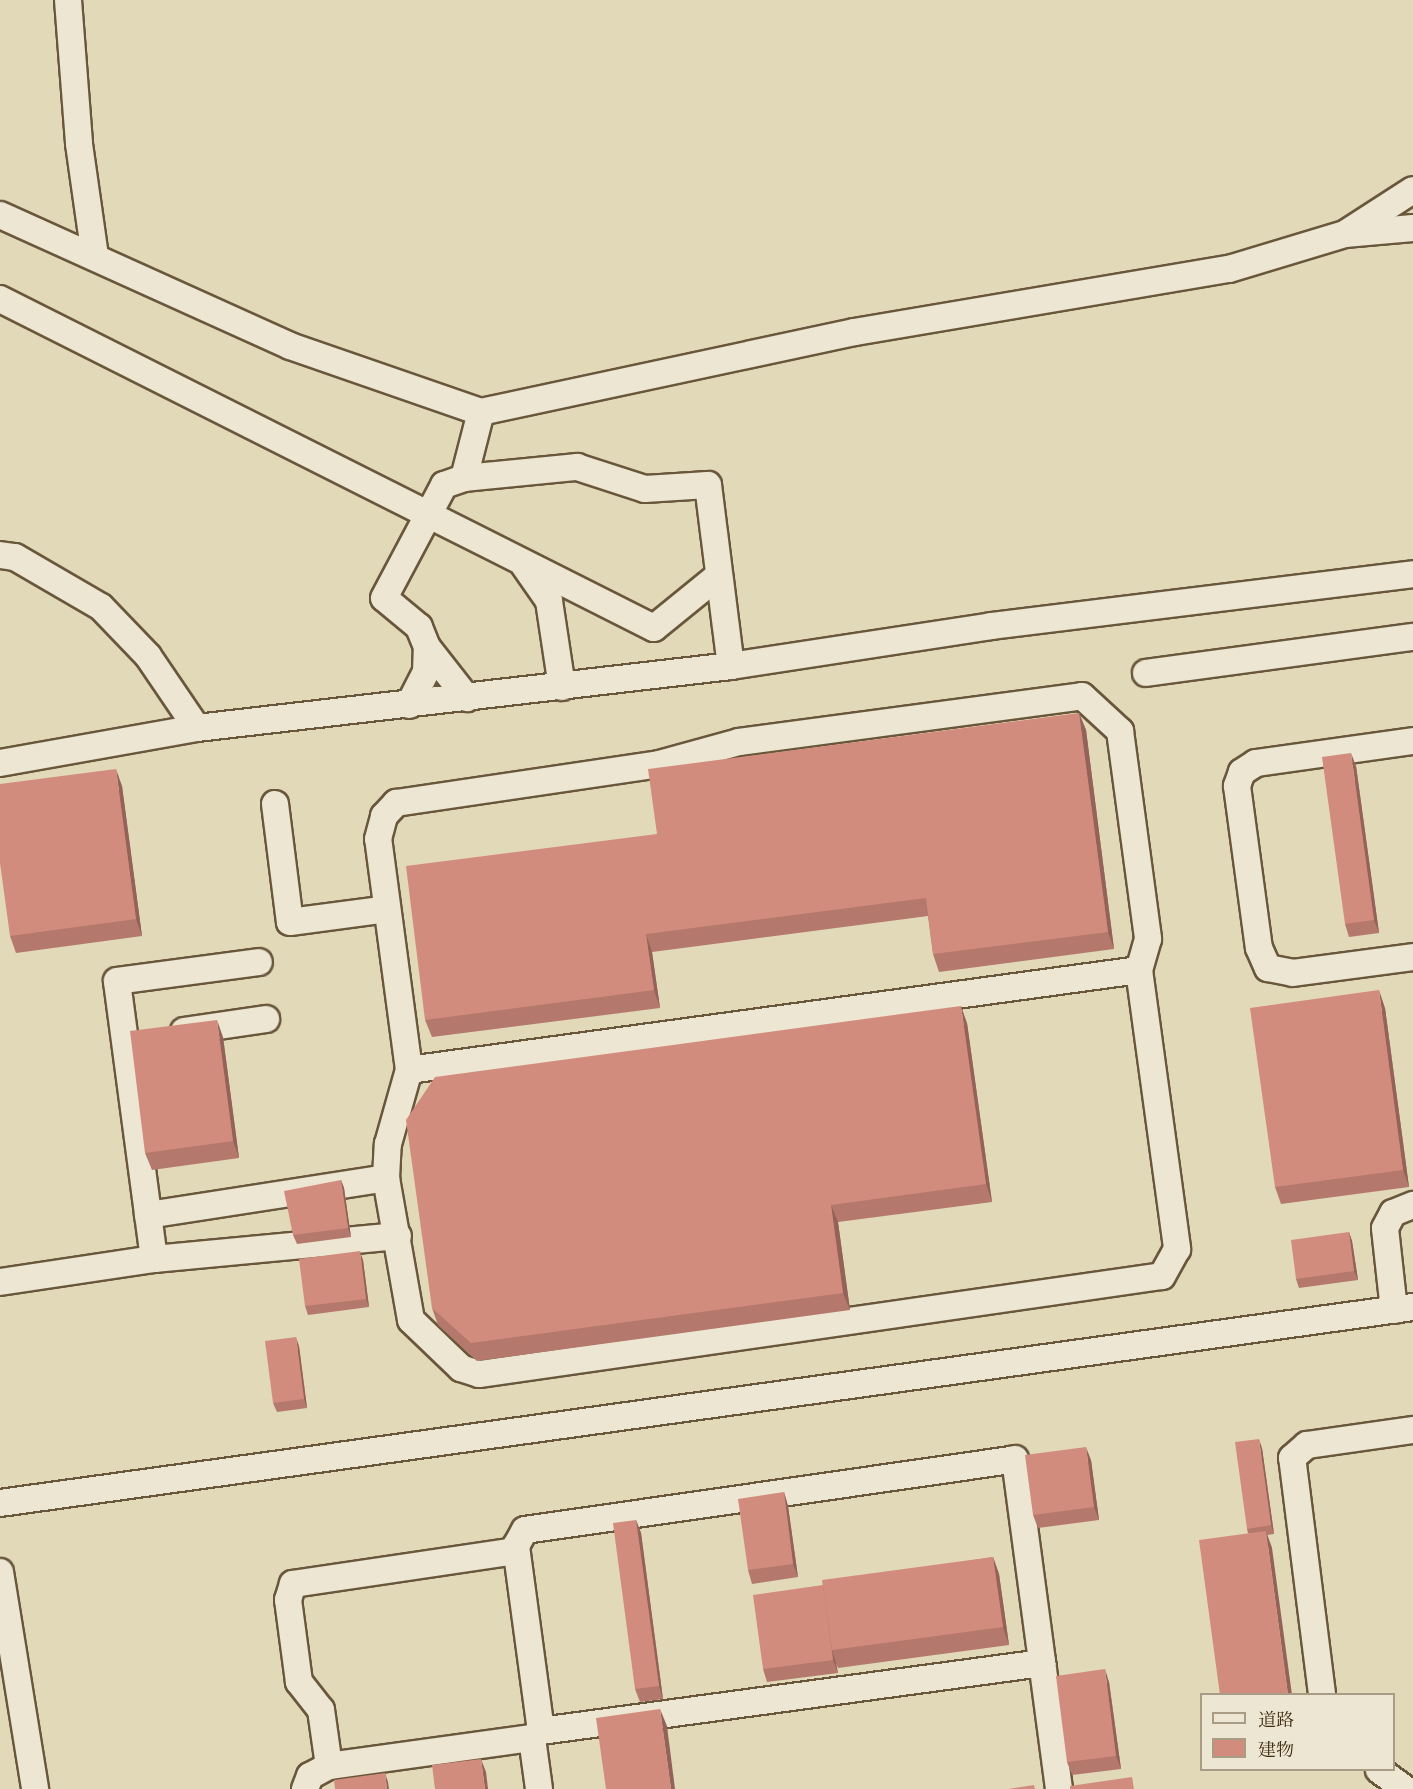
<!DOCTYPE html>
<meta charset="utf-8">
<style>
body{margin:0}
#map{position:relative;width:1413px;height:1789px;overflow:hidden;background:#e2d9b9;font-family:"Libre Bodoni","Noto Serif JP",serif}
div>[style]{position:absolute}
.roads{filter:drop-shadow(2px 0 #69573c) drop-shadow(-2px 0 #69573c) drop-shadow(0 2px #69573c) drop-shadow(0 -2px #69573c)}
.minor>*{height:26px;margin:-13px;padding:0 13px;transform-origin:13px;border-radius:13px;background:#ece6d2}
.wall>*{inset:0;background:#b5786c}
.shaded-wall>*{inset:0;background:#936258}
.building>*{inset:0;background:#d28c7d}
span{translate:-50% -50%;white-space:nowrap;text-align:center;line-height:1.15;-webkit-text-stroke:6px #ece6d2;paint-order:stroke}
.legend{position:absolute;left:1200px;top:1693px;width:195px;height:78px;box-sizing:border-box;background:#ece6d2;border:2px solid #a89c85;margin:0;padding:8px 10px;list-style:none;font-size:18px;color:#412c12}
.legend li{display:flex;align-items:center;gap:12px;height:30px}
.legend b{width:30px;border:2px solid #a89c85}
</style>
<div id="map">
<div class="roads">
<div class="minor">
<i style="left:68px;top:0;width:144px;rotate:85.6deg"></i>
<i style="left:79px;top:144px;width:114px;rotate:81.9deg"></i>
<i style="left:0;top:215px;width:318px;rotate:24.3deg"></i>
<i style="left:290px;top:346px;width:202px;rotate:19.1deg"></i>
<i style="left:481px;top:412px;width:382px;rotate:-12.1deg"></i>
<i style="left:855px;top:332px;width:379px;rotate:-9.6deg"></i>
<i style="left:1229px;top:269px;width:121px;rotate:-16.8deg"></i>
<i style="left:1345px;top:234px;width:68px;rotate:-5deg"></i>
<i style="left:1348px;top:232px;width:77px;rotate:-32.9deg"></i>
<i style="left:0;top:299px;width:732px;rotate:26.71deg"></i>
<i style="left:654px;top:628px;width:82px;rotate:-39.1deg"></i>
<i style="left:464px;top:478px;width:114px;rotate:-5.6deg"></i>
<i style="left:577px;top:467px;width:71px;rotate:17.9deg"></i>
<i style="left:645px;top:489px;width:63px;rotate:-3.6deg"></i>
<i style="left:708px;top:485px;width:182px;rotate:82.8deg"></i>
<i style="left:0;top:555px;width:15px;rotate:8deg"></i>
<i style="left:15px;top:557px;width:99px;rotate:30.2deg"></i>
<i style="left:101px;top:607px;width:68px;rotate:46.2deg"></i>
<i style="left:148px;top:656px;width:87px;rotate:55.8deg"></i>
<i style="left:524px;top:565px;width:44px;rotate:55.2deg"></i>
<i style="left:549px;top:601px;width:87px;rotate:81.4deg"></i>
<i style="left:427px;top:647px;width:65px;rotate:51.9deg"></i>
<i style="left:1146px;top:673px;width:269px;rotate:-7.7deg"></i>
<i style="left:409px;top:705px;width:37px;rotate:-63deg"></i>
<i style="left:426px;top:672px;width:25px;rotate:-88deg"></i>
<i style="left:427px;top:647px;width:22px;rotate:-112deg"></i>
<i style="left:419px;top:627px;width:45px;rotate:-140.4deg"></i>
<i style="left:384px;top:598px;width:128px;rotate:-62deg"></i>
<i style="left:444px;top:485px;width:21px;rotate:-19deg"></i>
<i style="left:464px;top:478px;width:68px;rotate:-75.6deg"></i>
<i style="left:1413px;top:741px;width:159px;rotate:172deg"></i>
<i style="left:1256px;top:763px;width:17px;rotate:147deg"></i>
<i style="left:1242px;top:772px;width:15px;rotate:110deg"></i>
<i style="left:1237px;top:786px;width:163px;rotate:82.3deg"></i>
<i style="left:1259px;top:948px;width:22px;rotate:66deg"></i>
<i style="left:1268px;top:968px;width:25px;rotate:11deg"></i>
<i style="left:1293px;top:973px;width:121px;rotate:-7.6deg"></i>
<i style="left:0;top:763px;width:200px;rotate:-10.1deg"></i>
<i style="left:197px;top:728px;width:538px;rotate:-6.62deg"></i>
<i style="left:731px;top:666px;width:263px;rotate:-8.7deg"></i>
<i style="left:991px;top:626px;width:425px;rotate:-7deg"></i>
<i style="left:275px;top:804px;width:119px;rotate:82.8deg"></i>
<i style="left:290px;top:922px;width:98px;rotate:-7.6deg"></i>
<i style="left:184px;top:1031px;width:83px;rotate:-8.3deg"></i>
<i style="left:409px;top:1070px;width:737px;rotate:-7.8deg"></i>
<i style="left:1139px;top:970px;width:282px;rotate:82.2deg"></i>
<i style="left:1177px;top:1249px;width:31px;rotate:119deg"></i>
<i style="left:1162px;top:1276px;width:690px;rotate:171.83deg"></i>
<i style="left:479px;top:1374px;width:19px;rotate:-162deg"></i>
<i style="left:461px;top:1368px;width:69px;rotate:-136.2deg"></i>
<i style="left:411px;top:1320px;width:144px;rotate:-100deg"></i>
<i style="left:386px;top:1178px;width:34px;rotate:-87deg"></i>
<i style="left:388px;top:1144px;width:77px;rotate:-74.2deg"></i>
<i style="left:409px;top:1070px;width:233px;rotate:-97.6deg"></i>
<i style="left:378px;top:839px;width:24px;rotate:-75deg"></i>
<i style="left:384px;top:816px;width:18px;rotate:-47deg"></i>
<i style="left:396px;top:803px;width:266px;rotate:-8.4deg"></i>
<i style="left:659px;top:764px;width:83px;rotate:-15.4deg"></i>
<i style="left:739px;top:742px;width:346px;rotate:-7.6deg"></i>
<i style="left:1082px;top:696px;width:52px;rotate:42.6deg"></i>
<i style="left:1120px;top:731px;width:210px;rotate:82.3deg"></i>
<i style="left:1148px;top:939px;width:32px;rotate:106deg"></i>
<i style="left:148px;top:1215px;width:241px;rotate:-8.8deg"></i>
<i style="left:154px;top:1259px;width:280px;rotate:-97.6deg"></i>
<i style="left:117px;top:981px;width:143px;rotate:-7.6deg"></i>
<i style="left:0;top:1282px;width:156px;rotate:-8.5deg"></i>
<i style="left:154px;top:1259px;width:245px;rotate:-5.4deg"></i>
<i style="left:1394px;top:1310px;width:82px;rotate:-96.3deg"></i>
<i style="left:1385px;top:1228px;width:17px;rotate:-62deg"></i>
<i style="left:1393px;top:1213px;width:22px;rotate:-22deg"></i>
<i style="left:0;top:1503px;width:1427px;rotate:-7.9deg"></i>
<i style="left:0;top:1572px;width:220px;rotate:80.8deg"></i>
<i style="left:1322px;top:1694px;width:238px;rotate:-97.2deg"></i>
<i style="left:1292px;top:1458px;width:20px;rotate:-41deg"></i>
<i style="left:1307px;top:1445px;width:107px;rotate:-8.1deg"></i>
<i style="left:541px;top:1731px;width:506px;rotate:-7.73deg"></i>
<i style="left:329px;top:1766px;width:57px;rotate:-98.1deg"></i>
<i style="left:321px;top:1710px;width:36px;rotate:-128deg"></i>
<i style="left:299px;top:1682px;width:83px;rotate:-97.6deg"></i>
<i style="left:288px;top:1600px;width:17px;rotate:-73deg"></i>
<i style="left:293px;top:1584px;width:225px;rotate:-8.4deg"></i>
<i style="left:1379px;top:1770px;width:32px;rotate:36deg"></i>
<i style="left:305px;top:1789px;width:14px;rotate:-69deg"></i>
<i style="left:310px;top:1776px;width:21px;rotate:-28deg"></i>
<i style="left:329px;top:1766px;width:205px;rotate:-7.9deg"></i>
<i style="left:539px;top:1789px;width:51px;rotate:-97.8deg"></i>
<i style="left:532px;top:1738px;width:11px;rotate:-38deg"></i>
<i style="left:541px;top:1731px;width:187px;rotate:-97.7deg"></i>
<i style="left:516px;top:1546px;width:18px;rotate:-61deg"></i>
<i style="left:525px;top:1530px;width:495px;rotate:-8.2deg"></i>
<i style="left:1015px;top:1459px;width:333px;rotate:82.4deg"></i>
</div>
</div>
<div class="wall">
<i style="clip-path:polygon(1079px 713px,1086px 730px,1114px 949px,939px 972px,933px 954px,928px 916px,652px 952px,660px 1008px,432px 1037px,425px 1020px,657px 834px)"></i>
<i style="clip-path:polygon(1356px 766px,1379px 933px,1349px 937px,1345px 924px)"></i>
<i style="clip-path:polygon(122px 786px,142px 936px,16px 953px,10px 936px)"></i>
<i style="clip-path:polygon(1385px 1008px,1409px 1187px,1281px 1204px,1275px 1187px)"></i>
<i style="clip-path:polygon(967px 1023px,992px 1202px,838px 1222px,850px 1310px,477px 1361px,438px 1325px,432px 1308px)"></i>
<i style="clip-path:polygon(223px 1037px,239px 1158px,152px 1170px,145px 1153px)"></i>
<i style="clip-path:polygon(341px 1180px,344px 1188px,351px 1237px,297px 1244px,293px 1235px)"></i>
<i style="clip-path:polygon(1349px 1232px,1352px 1241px,1358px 1280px,1299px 1288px,1296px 1279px)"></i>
<i style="clip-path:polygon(363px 1260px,369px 1307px,308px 1315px,305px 1306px)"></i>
<i style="clip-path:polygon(299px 1346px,307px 1408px,277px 1412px,273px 1403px)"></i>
<i style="clip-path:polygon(1262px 1448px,1274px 1534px,1267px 1535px,1272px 1548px,1248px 1533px,1247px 1529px)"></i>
<i style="clip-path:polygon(1091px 1460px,1099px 1520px,1038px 1528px,1033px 1515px)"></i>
<i style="clip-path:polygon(784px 1492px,788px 1506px,798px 1577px,752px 1584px,748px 1570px)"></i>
<i style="clip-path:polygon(636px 1520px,641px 1533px,663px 1699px,640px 1702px,635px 1689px)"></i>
<i style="clip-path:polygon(993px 1557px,999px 1574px,1009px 1645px,838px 1668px,836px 1663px,838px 1673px,767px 1682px,763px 1669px,823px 1585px)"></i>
<i style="clip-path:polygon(1109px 1682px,1121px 1769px,1072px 1775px,1067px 1762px)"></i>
</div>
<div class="shaded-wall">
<i style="clip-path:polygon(1079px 713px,1086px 730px,1114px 949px,1108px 932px)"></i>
<i style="clip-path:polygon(1351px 753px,1356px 766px,1379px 933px,1374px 920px)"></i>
<i style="clip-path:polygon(116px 769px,122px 786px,142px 936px,136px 919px)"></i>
<i style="clip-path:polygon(646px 934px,652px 952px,660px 1008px,654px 990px)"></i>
<i style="clip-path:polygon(1379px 990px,1385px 1008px,1409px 1187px,1403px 1170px)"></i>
<i style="clip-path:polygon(961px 1006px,967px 1023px,992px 1202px,986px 1184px)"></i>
<i style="clip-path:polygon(217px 1020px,223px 1037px,239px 1158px,233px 1141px)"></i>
<i style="clip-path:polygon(341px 1180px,344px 1188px,351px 1237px,348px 1228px)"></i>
<i style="clip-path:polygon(831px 1205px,838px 1222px,850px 1310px,843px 1293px)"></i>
<i style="clip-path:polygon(1349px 1232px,1352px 1241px,1358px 1280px,1354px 1271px)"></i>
<i style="clip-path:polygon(360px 1251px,363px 1260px,369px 1307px,366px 1299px)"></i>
<i style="clip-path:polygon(296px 1337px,299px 1346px,307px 1408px,304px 1399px)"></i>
<i style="clip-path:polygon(1259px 1439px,1262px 1448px,1274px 1534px,1271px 1525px)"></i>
<i style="clip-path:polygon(1086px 1447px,1091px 1460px,1099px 1520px,1094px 1507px)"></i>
<i style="clip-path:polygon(784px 1492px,788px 1506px,798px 1577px,793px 1564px)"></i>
<i style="clip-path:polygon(636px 1520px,641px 1533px,663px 1699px,659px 1686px)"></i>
<i style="clip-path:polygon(1266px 1531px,1272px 1548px,1292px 1695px,1288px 1695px)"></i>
<i style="clip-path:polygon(993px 1557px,999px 1574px,1009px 1645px,1003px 1627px)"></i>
<i style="clip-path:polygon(832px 1650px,836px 1663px,838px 1673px,833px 1660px)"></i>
<i style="clip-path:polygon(1105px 1669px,1109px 1682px,1121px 1769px,1116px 1756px)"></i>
<i style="clip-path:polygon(660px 1709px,667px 1726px,675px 1789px,671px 1789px)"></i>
<i style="clip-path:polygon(481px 1759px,486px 1772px,488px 1789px,485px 1789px)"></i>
<i style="clip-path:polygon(385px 1773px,388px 1782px,389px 1789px,387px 1789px)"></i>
</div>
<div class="building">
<i style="clip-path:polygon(1079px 713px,1108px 932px,933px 954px,926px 898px,646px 934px,654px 990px,425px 1020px,406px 866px,657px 834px,648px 769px)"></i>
<i style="clip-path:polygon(1351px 753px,1374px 920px,1345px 924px,1322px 757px)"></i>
<i style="clip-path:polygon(116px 769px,136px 919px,10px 936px,0 863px,0 784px)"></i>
<i style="clip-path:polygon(1379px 990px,1403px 1170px,1275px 1187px,1250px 1008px)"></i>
<i style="clip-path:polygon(961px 1006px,986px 1184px,831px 1205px,843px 1293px,471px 1343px,432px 1308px,406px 1120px,435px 1077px)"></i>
<i style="clip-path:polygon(217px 1020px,233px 1141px,145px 1153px,130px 1031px)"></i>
<i style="clip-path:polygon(341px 1180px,348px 1228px,293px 1235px,284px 1191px)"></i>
<i style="clip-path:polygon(1349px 1232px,1354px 1271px,1296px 1279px,1291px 1240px)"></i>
<i style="clip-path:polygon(360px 1251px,366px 1299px,305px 1306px,299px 1259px)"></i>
<i style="clip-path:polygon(296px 1337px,304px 1399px,273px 1403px,265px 1341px)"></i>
<i style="clip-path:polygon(1259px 1439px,1271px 1525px,1247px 1529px,1235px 1442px)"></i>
<i style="clip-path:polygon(1086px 1447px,1094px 1507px,1033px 1515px,1025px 1455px)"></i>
<i style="clip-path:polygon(784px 1492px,793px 1564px,748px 1570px,738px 1499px)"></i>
<i style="clip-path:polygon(636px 1520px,659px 1686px,635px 1689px,613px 1523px)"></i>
<i style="clip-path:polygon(1266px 1531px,1288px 1695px,1220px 1695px,1199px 1540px)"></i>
<i style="clip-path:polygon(993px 1557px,1003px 1627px,832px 1650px,822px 1580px)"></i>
<i style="clip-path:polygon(823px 1585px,833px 1660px,763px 1669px,753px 1595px)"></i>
<i style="clip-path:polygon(1105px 1669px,1116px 1756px,1067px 1762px,1056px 1676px)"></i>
<i style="clip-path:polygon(660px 1709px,671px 1789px,606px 1789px,596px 1718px)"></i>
<i style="clip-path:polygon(481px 1759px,485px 1789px,433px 1789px,435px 1789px,432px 1765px)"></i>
<i style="clip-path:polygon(385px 1773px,387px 1789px,335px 1789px,334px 1780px)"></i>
<i style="clip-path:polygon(1132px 1777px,1134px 1789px,1070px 1789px,1070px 1786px)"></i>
<i style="clip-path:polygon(1034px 1785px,1035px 1789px,1008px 1789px)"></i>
</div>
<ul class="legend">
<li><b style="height:8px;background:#ece6d2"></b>道路</li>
<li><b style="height:16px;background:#d28c7d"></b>建物</li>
</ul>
</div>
